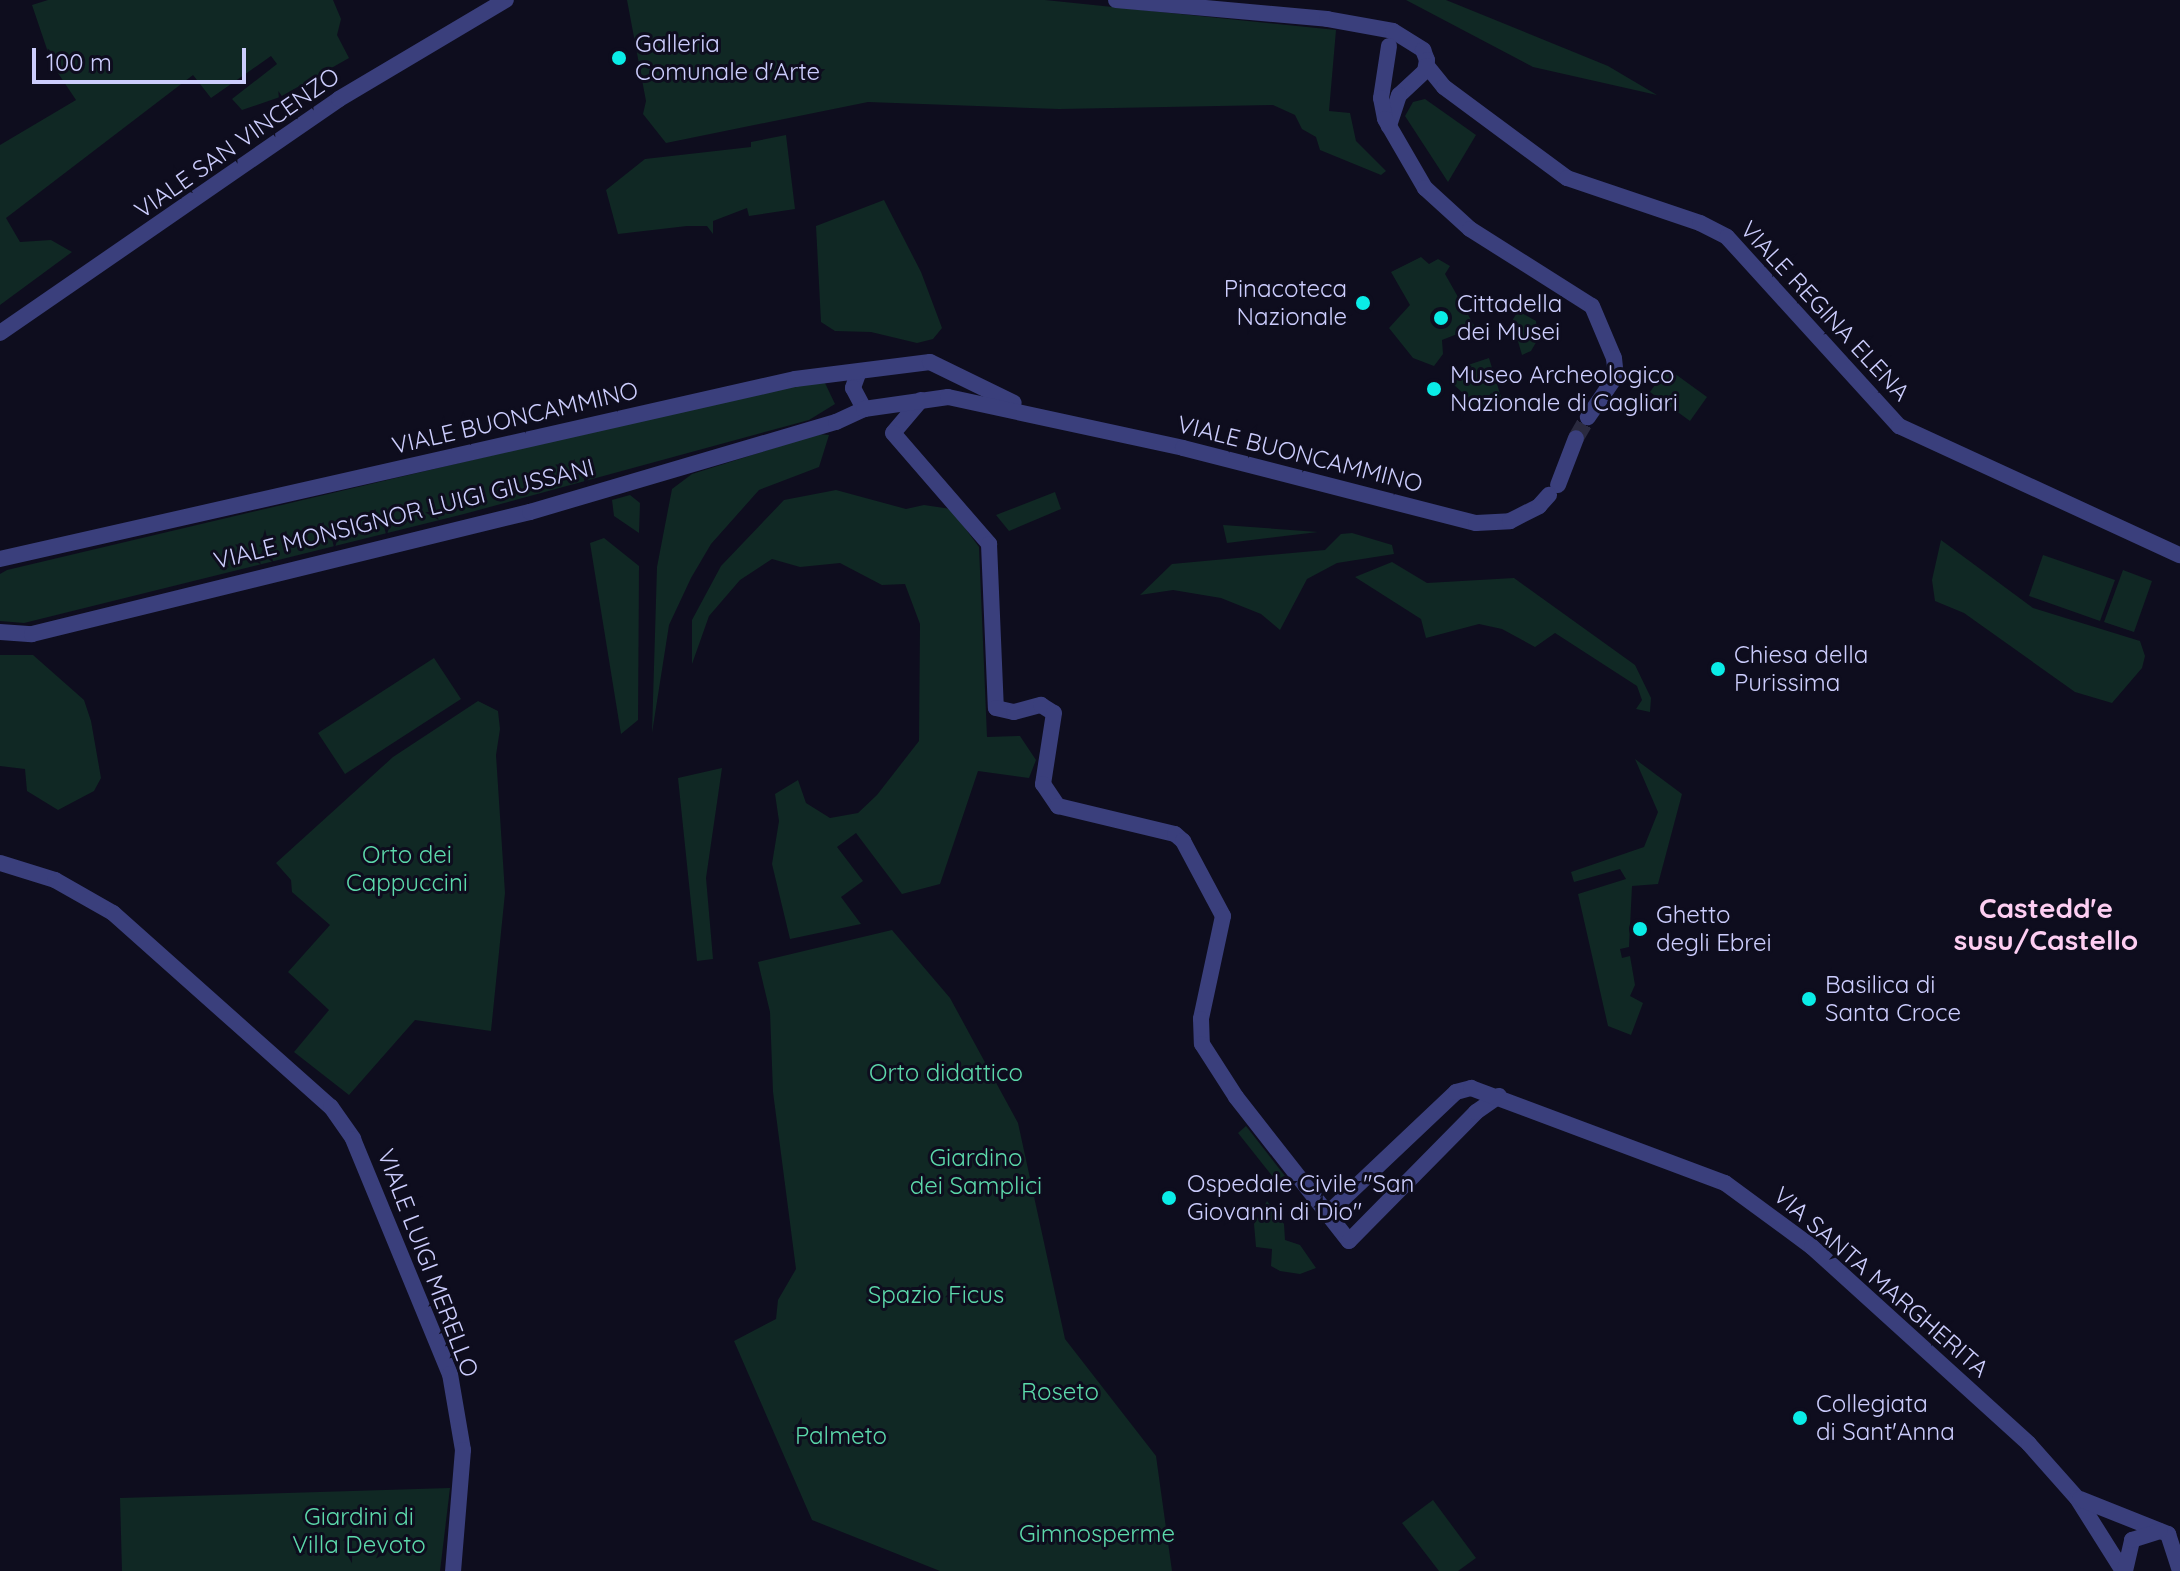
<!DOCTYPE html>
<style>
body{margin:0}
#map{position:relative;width:2180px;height:1571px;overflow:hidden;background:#0e0d1e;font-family:Quicksand,sans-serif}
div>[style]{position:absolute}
.green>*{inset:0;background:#102824}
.tertiary-tunnel>*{height:16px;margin-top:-8px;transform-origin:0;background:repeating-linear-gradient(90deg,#2a2a3f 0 16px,transparent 0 24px)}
.tertiary>*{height:16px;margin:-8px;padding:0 8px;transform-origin:8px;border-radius:8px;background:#3a3f7c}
.dots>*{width:22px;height:22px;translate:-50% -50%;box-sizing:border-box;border:4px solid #0e0d1e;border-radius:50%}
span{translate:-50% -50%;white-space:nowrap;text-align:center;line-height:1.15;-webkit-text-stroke:6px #0e0d1e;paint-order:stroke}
.poi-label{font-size:24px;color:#cccdfd}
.left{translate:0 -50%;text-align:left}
.right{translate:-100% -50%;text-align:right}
.street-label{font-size:24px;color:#cccdfd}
.park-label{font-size:24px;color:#5cd9ab}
.quarter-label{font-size:28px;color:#fdcef2;font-weight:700}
.scale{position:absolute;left:32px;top:48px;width:214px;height:36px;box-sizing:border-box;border:4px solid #cccdfd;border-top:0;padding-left:10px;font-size:24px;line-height:28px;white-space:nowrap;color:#cccdfd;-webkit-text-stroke:6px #0e0d1e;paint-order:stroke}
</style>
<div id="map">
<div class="green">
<i style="clip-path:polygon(48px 0,333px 0,341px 19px,337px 35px,349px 58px,280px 97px,242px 110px,232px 99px,277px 64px,271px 56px,211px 98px,193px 75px,6px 218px,20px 242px,51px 240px,72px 252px,0 305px,0 145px,76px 100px,52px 64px,32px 5px)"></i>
<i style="clip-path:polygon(627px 0,1045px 0,1336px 30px,1329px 111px,1350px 113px,1356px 141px,1386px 171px,1381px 175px,1320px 150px,1316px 137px,1302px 129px,1295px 115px,1273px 105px,1059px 109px,868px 102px,666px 143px,643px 114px,646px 101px)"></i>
<i style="clip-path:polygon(1406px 0,1446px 0,1608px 66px,1657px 95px,1533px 67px)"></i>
<i style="clip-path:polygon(1425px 99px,1476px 135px,1448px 182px,1405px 116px,1413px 102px)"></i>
<i style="clip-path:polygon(786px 135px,795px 209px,749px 216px,747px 208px,713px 221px,713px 234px,707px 226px,687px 226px,618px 234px,606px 190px,645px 159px,751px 147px,751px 142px)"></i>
<i style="clip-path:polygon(884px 200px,921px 272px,942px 328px,933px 339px,917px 343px,871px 332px,835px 331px,821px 322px,816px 226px)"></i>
<i style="clip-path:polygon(1421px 257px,1429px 264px,1438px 259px,1450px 266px,1445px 274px,1475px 327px,1442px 340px,1443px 354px,1434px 366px,1413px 358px,1389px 328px,1410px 305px,1391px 272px)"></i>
<i style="clip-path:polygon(1518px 311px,1536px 321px,1538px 339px,1531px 351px,1522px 355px,1512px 321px)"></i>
<i style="clip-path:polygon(1489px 358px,1501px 397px,1496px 405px,1477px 406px,1453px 384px,1468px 365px)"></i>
<i style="clip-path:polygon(1667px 368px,1707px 397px,1690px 421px,1650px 392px)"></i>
<i style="clip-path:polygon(825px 383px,835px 404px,809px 420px,464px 514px,24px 623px,0 621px,0 574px,7px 570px,789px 385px)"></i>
<i style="clip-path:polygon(818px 434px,829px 435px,819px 467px,759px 490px,711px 544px,691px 578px,669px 625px,652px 733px,657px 567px,672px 489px,692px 474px)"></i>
<i style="clip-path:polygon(836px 490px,906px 509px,924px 505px,951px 509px,979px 547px,987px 737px,1020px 736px,1036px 760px,1029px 778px,978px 771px,940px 884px,902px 894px,856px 833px,837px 847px,863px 881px,841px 897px,861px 924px,790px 939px,772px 864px,779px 821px,775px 794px,798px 780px,806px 803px,830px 818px,858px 813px,877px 795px,919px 741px,920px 624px,905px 584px,882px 585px,840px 563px,800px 567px,772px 559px,740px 580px,709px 616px,692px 664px,692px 620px,721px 566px,784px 500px)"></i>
<i style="clip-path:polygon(1055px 492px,1061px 509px,1009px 531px,996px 515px)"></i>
<i style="clip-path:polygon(630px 495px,640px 503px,639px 533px,614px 516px,612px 500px)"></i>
<i style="clip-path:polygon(1223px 525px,1318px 532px,1227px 543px)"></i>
<i style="clip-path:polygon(1352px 533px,1392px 545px,1394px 554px,1337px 563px,1307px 579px,1280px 630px,1261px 614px,1221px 598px,1173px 590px,1140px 595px,1172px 564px,1325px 550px,1341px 534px)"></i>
<i style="clip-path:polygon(604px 538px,639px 566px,638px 720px,621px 734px,590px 543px)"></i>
<i style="clip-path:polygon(1941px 540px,2033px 608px,2140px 641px,2145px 656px,2142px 668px,2112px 703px,2075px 692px,1964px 613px,1935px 601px,1932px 580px)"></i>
<i style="clip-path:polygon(2043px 555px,2115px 580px,2100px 621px,2029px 596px)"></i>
<i style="clip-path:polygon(1392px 562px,1427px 583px,1514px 578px,1635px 665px,1651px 698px,1650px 712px,1636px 709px,1642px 700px,1637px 686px,1555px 633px,1535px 647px,1502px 629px,1479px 624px,1426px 638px,1421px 619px,1355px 577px)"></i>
<i style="clip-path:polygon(2123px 570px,2152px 581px,2134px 632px,2104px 622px)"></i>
<i style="clip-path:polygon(0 655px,33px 655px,84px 700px,91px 721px,101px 778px,94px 791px,58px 810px,27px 791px,25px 769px,0 766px)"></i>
<i style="clip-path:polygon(434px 658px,461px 699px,345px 774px,318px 733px)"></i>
<i style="clip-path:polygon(478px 701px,498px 711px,500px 729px,496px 755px,505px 893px,491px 1031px,415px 1020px,349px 1095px,294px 1052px,329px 1010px,288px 972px,330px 925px,292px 892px,291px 880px,276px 863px,393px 757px)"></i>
<i style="clip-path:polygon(1635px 759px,1682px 794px,1658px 884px,1632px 886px,1629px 947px,1620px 949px,1622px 958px,1630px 956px,1635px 985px,1630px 996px,1643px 1003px,1631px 1035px,1608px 1026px,1578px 894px,1626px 879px,1620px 869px,1574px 882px,1571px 872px,1644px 847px,1658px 812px)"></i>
<i style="clip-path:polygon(722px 768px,706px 878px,713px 959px,697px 961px,678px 778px)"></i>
<i style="clip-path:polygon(892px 930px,950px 998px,1018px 1123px,1065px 1339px,1156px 1456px,1172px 1571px,940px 1571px,812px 1520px,734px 1341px,776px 1319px,778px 1300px,796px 1269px,773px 1092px,770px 1012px,758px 962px)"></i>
<i style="clip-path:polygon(1246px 1126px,1285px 1176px,1277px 1182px,1238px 1133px)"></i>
<i style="clip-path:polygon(1267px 1201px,1284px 1224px,1285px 1240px,1300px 1245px,1316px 1268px,1300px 1274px,1280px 1271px,1271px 1266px,1272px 1249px,1256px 1247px,1254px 1224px)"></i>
<i style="clip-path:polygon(450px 1488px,440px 1571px,122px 1571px,120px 1498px)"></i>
<i style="clip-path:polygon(1433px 1500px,1476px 1558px,1458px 1571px,1439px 1571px,1402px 1523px)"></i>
</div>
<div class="tertiary-tunnel">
<i style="left:1576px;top:438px;width:24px;rotate:-60deg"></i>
</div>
<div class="tertiary">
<i style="left:1116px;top:0;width:212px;rotate:5.1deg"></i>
<i style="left:1327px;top:19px;width:67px;rotate:10.3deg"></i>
<i style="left:1393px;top:31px;width:36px;rotate:32deg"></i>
<i style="left:1423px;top:50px;width:11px;rotate:68deg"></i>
<i style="left:1427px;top:60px;width:11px;rotate:100deg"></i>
<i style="left:1425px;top:71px;width:35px;rotate:137deg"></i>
<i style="left:1399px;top:95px;width:33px;rotate:108deg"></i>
<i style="left:1389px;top:46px;width:53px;rotate:98.7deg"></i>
<i style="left:1381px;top:98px;width:21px;rotate:79deg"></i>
<i style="left:1385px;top:119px;width:80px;rotate:59.9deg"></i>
<i style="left:1425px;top:188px;width:61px;rotate:42.3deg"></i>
<i style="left:1470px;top:229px;width:144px;rotate:32.3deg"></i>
<i style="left:1592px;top:306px;width:56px;rotate:67.1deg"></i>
<i style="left:1614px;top:358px;width:18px;rotate:84deg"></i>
<i style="left:1616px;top:376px;width:50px;rotate:124.3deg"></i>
<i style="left:1427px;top:66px;width:27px;rotate:51deg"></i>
<i style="left:1444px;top:87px;width:153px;rotate:36.5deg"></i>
<i style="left:1567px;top:178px;width:140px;rotate:18.7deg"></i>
<i style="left:1700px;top:223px;width:30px;rotate:27deg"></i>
<i style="left:1727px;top:237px;width:256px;rotate:47.7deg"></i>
<i style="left:1899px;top:426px;width:309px;rotate:24.7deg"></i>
<i style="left:0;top:333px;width:412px;rotate:-34.6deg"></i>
<i style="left:339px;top:99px;width:194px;rotate:-30.7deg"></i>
<i style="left:858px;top:374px;width:15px;rotate:110deg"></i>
<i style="left:853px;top:388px;width:24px;rotate:62deg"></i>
<i style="left:921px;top:400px;width:43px;rotate:130.3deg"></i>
<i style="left:893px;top:433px;width:147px;rotate:49.1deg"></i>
<i style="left:989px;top:544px;width:164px;rotate:87.6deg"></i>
<i style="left:996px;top:708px;width:18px;rotate:13deg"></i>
<i style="left:1014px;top:712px;width:28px;rotate:-15deg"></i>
<i style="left:1041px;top:705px;width:15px;rotate:32deg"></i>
<i style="left:1054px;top:713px;width:72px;rotate:98.8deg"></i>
<i style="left:1043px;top:784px;width:27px;rotate:56deg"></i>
<i style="left:1058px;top:806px;width:120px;rotate:13.5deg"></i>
<i style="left:1175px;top:834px;width:11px;rotate:41deg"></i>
<i style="left:1183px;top:841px;width:85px;rotate:61.9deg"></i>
<i style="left:1223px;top:916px;width:105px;rotate:102.1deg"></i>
<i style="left:1201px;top:1019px;width:25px;rotate:88deg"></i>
<i style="left:1202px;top:1044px;width:63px;rotate:57.3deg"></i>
<i style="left:1236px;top:1097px;width:183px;rotate:51.9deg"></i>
<i style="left:1349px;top:1241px;width:181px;rotate:-45.4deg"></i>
<i style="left:1476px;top:1112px;width:28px;rotate:-35deg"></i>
<i style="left:1558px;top:485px;width:50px;rotate:-69deg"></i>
<i style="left:0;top:559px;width:815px;rotate:-12.76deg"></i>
<i style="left:795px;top:379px;width:136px;rotate:-7.2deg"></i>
<i style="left:930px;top:362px;width:93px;rotate:26deg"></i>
<i style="left:0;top:632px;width:32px;rotate:4deg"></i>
<i style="left:32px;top:634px;width:513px;rotate:-13.77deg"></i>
<i style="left:530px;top:512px;width:319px;rotate:-16.4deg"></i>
<i style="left:836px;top:422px;width:31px;rotate:-25deg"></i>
<i style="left:864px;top:409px;width:85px;rotate:-8.1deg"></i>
<i style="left:948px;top:397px;width:240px;rotate:12.2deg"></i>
<i style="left:1183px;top:448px;width:302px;rotate:14.4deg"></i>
<i style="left:1476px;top:523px;width:34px;rotate:-3deg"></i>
<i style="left:1510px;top:521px;width:33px;rotate:-27deg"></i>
<i style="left:1539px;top:506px;width:15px;rotate:-48deg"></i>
<i style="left:0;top:863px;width:58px;rotate:17.2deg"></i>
<i style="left:55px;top:880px;width:67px;rotate:29.6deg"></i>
<i style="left:113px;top:913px;width:292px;rotate:41.7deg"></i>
<i style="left:331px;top:1107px;width:39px;rotate:55deg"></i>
<i style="left:353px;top:1139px;width:254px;rotate:67.6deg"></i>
<i style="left:450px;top:1374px;width:77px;rotate:80.3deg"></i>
<i style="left:463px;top:1450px;width:121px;rotate:94.7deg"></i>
<i style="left:1326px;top:1215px;width:179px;rotate:-43.4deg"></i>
<i style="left:1456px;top:1092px;width:16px;rotate:-15deg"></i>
<i style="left:1471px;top:1088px;width:271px;rotate:20.5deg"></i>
<i style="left:1725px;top:1183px;width:108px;rotate:36.3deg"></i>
<i style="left:1812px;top:1247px;width:293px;rotate:42.2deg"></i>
<i style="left:2029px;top:1444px;width:72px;rotate:48.4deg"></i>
<i style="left:2077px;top:1498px;width:86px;rotate:57.8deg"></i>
<i style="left:2080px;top:1499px;width:95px;rotate:21.7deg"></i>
<i style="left:2168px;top:1534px;width:39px;rotate:72deg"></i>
<i style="left:2125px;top:1571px;width:32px;rotate:-77deg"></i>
<i style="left:2132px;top:1540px;width:29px;rotate:-18deg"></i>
</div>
<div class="dots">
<i style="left:619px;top:58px;background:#0aece7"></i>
<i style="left:1363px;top:303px;background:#0aece7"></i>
<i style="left:1441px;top:318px;background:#0aece7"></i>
<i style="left:1434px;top:389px;background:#0aece7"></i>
<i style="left:1718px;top:669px;background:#0aece7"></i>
<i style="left:1640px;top:929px;background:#0aece7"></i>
<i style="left:1809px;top:999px;background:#0aece7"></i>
<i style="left:1169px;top:1198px;background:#0aece7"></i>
<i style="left:1800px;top:1418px;background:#0aece7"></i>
</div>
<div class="poi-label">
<span class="left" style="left:635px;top:58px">Galleria<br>Comunale d'Arte</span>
<span class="right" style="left:1347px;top:303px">Pinacoteca<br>Nazionale</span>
<span class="left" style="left:1457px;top:318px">Cittadella<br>dei Musei</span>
<span class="left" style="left:1450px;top:389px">Museo Archeologico<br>Nazionale di Cagliari</span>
<span class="left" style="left:1734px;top:669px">Chiesa della<br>Purissima</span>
<span class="left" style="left:1656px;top:929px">Ghetto<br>degli Ebrei</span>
<span class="left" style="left:1825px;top:999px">Basilica di<br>Santa Croce</span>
<span class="left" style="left:1187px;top:1198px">Ospedale Civile "San<br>Giovanni di Dio"</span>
<span class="left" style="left:1816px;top:1418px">Collegiata<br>di Sant'Anna</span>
</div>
<div class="street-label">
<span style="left:237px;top:143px;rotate:-35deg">VIALE SAN VINCENZO</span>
<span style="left:1825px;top:311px;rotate:47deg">VIALE REGINA ELENA</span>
<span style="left:515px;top:418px;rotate:-13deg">VIALE BUONCAMMINO</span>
<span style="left:1300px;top:454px;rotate:14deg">VIALE BUONCAMMINO</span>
<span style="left:404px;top:514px;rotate:-14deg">VIALE MONSIGNOR LUIGI GIUSSANI</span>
<span style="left:428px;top:1263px;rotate:69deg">VIALE LUIGI MERELLO</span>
<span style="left:1881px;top:1282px;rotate:41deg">VIA SANTA MARGHERITA</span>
</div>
<div class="park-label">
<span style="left:407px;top:869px">Orto dei<br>Cappuccini</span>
<span style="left:946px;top:1073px">Orto didattico</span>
<span style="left:976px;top:1172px">Giardino<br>dei Samplici</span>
<span style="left:936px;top:1295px">Spazio Ficus</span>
<span style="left:1060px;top:1392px">Roseto</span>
<span style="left:841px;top:1436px">Palmeto</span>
<span style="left:359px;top:1531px">Giardini di<br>Villa Devoto</span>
<span style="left:1097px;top:1534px">Gimnosperme</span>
</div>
<div class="quarter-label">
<span style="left:2046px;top:924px">Castedd'e<br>susu/Castello</span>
</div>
<div class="scale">100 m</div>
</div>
